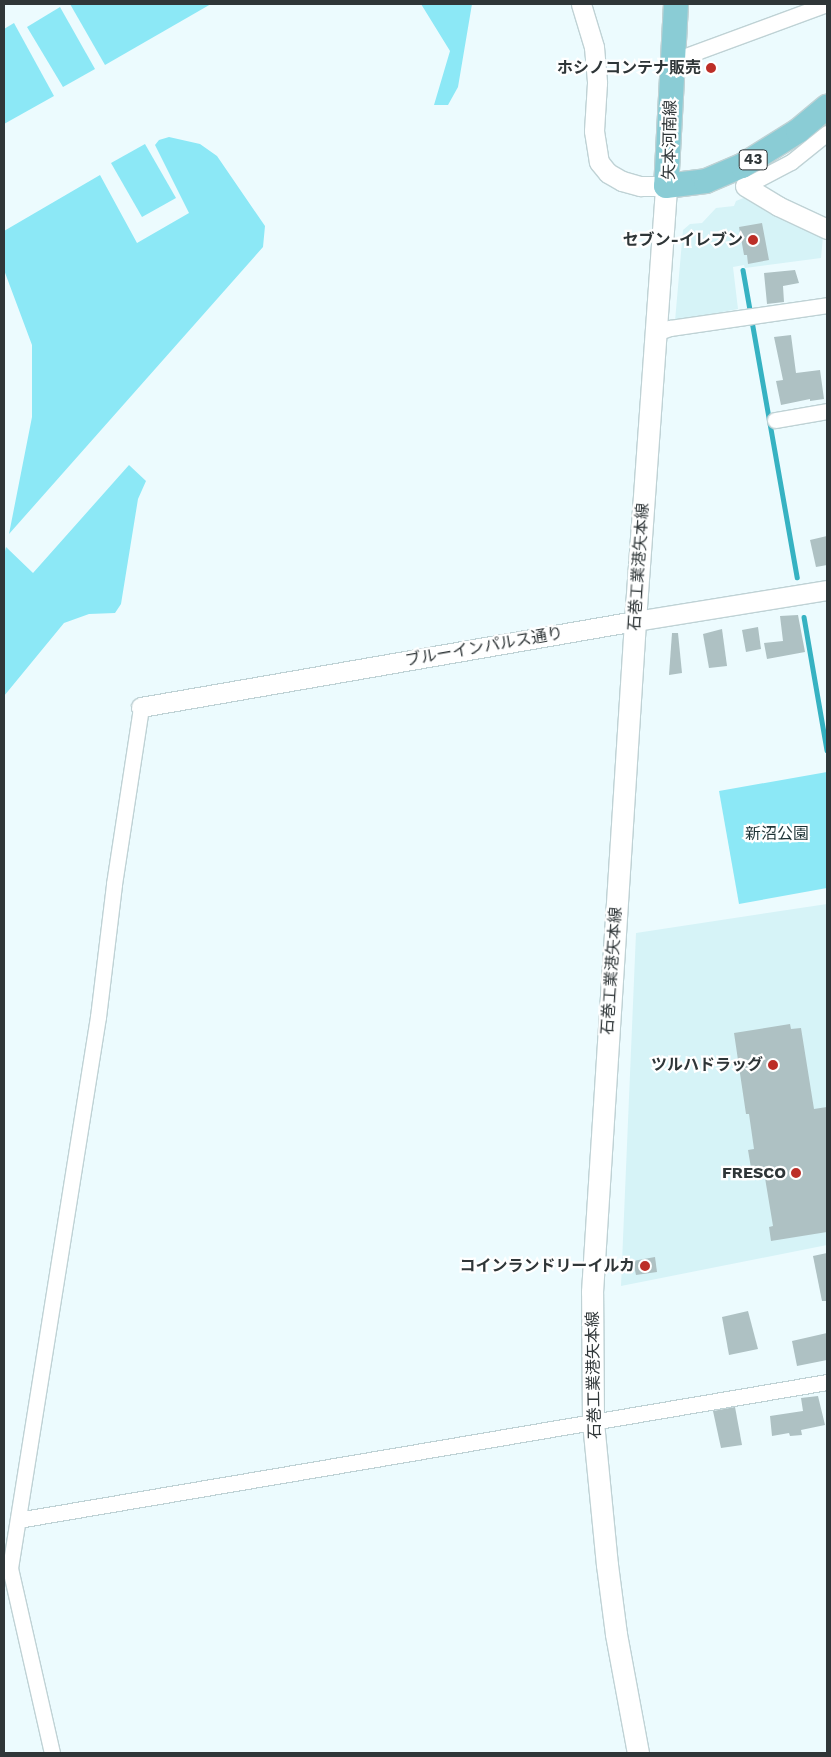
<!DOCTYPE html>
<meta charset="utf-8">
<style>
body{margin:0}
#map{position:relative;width:831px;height:1757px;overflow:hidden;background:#ecfbfe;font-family:"Work Sans","Noto Sans JP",sans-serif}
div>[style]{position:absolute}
.built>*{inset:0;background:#d6f3f7}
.green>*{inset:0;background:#8ce8f6}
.stream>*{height:4.5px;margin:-2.25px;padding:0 2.25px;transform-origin:2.25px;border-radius:2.25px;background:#36b2c2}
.building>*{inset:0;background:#aec1c3}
.roads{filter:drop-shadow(1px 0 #bfd2d5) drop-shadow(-1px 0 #bfd2d5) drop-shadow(0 1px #bfd2d5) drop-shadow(0 -1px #bfd2d5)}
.minor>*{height:15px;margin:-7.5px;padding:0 7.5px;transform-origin:7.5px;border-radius:7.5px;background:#fff}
.tertiary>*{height:19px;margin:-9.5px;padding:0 9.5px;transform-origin:9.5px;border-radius:9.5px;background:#fff}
.secondary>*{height:21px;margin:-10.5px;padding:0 10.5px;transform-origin:10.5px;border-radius:10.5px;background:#fff}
.primary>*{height:24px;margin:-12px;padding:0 12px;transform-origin:12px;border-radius:12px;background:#8accd5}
.dots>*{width:14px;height:14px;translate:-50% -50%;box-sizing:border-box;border:2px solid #fff;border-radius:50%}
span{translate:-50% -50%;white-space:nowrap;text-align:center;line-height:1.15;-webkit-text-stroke:4.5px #fff;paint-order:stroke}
.shield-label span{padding:1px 4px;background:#fff;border:1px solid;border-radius:4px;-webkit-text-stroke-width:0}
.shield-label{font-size:15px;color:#2f3638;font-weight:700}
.poi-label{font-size:16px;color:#2f3638;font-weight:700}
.right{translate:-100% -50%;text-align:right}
.street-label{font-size:16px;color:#2f3638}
.park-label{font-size:16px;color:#1d3235}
.frame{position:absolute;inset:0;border:5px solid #2f3638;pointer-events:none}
</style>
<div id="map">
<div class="built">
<i style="clip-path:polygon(746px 197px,823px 237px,821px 258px,745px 268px,744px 265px,733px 267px,738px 309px,675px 321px,683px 230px,690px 224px,702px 223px,716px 208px,734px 206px,736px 201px)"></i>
<i style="clip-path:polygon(827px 904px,827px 1245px,621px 1286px,636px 933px)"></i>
</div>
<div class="green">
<i style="clip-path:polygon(70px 4px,211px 4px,105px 65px)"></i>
<i style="clip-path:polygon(421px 4px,472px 4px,458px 87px,448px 105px,434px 105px,450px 51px)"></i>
<i style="clip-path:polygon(60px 7px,95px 69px,63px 87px,27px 27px)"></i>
<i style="clip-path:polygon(14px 23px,54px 96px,4px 124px,4px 29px)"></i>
<i style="clip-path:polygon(169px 137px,200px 144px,217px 156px,265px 226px,263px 247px,9px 534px,32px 417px,32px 345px,4px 270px,4px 231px,100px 175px,137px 243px,189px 213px,155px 145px,159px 140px)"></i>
<i style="clip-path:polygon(145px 144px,176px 198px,142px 217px,111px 163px)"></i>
<i style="clip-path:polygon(129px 465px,146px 481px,138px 499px,121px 604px,115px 613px,89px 614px,64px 623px,4px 696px,4px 555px,6px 547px,33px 573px)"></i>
<i style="clip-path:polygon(827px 772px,827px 888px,739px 904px,719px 791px)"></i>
</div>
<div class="stream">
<i style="left:743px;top:270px;width:312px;rotate:80deg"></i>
<i style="left:804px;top:617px;width:135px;rotate:80.2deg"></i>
</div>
<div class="building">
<i style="clip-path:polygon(762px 223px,769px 260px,748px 264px,747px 255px,744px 255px,739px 227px)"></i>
<i style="clip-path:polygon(795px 270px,799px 283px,783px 286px,784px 302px,767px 304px,764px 273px)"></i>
<i style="clip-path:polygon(791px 335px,796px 373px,820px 370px,824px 399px,810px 401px,810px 399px,781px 405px,776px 381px,783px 380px,774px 337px)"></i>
<i style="clip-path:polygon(827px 536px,827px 565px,816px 567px,810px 540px)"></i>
<i style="clip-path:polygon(798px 615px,805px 652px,767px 659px,764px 643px,783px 641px,780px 616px)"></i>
<i style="clip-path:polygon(758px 627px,761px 649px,746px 652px,742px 630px)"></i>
<i style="clip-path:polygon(722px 629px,727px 666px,709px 668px,703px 634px)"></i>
<i style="clip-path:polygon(672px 633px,678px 633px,682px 673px,669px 675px)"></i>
<i style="clip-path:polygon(790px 1024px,791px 1029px,801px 1028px,814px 1109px,827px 1107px,827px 1232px,771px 1241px,769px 1227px,773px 1226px,764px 1172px,752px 1174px,748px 1150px,754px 1149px,749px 1114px,746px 1114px,734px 1033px)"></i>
<i style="clip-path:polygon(827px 1253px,827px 1301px,822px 1301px,813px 1256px)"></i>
<i style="clip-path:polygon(655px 1257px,657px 1272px,636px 1275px,633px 1261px)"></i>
<i style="clip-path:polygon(748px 1311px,758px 1349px,729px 1355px,722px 1317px)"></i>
<i style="clip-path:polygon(827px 1333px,827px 1360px,797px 1366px,792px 1341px)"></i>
<i style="clip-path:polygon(818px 1396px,825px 1425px,801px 1430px,802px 1435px,790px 1436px,789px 1433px,772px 1436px,770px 1416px,803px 1411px,801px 1398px)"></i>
<i style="clip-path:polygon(735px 1407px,742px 1445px,721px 1448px,713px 1411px)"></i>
</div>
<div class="roads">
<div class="minor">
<i style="left:672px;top:61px;width:165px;rotate:-20.2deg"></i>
<i style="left:745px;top:186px;width:52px;rotate:-27.6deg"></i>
<i style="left:791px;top:162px;width:46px;rotate:-38.9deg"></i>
<i style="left:656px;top:333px;width:15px;rotate:-20deg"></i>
<i style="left:670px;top:328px;width:159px;rotate:-8.3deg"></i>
<i style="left:775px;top:420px;width:53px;rotate:-9.8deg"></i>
<i style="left:18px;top:1520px;width:821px;rotate:-9.68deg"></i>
<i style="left:52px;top:1753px;width:190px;rotate:-102.8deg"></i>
<i style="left:10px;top:1568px;width:558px;rotate:-80.93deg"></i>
<i style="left:98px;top:1017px;width:134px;rotate:-83.1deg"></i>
<i style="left:114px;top:884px;width:179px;rotate:-81.3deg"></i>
</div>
<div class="tertiary">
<i style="left:581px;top:4px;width:45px;rotate:73.2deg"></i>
<i style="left:594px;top:47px;width:36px;rotate:85deg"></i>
<i style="left:597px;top:83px;width:48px;rotate:93.6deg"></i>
<i style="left:594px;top:131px;width:31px;rotate:81deg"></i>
<i style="left:599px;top:162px;width:14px;rotate:51deg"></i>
<i style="left:608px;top:173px;width:16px;rotate:30deg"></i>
<i style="left:622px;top:181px;width:19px;rotate:16deg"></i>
<i style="left:640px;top:186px;width:26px"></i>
<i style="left:745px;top:186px;width:39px;rotate:31deg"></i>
<i style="left:778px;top:206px;width:54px;rotate:25.1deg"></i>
<i style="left:141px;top:707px;width:501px;rotate:-9.88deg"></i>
<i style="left:635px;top:621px;width:194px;rotate:-9.2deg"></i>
</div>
<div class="secondary">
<i style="left:638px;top:1753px;width:121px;rotate:-100.5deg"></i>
<i style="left:616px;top:1634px;width:70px;rotate:-97.4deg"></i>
<i style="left:607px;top:1565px;width:144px;rotate:-95.6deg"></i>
<i style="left:593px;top:1422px;width:130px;rotate:-90.4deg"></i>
<i style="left:592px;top:1292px;width:672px;rotate:-86.33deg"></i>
<i style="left:635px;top:621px;width:436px;rotate:-85.9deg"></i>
</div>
<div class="primary">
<i style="left:676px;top:4px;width:182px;rotate:93.1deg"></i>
<i style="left:666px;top:186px;width:40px;rotate:-7.1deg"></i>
<i style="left:706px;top:181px;width:39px;rotate:-23deg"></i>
<i style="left:742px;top:166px;width:66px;rotate:-32deg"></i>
<i style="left:798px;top:131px;width:38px;rotate:-40deg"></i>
</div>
</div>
<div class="dots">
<i style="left:711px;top:68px;background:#bc2e27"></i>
<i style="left:753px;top:240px;background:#bc2e27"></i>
<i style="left:773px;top:1065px;background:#bc2e27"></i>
<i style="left:796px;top:1173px;background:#bc2e27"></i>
<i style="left:645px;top:1266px;background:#bc2e27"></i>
</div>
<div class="shield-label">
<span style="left:753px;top:160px">43</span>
</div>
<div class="poi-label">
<span class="right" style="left:701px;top:68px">ホシノコンテナ販売</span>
<span class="right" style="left:743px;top:240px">セブン-イレブン</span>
<span class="right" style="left:763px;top:1065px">ツルハドラッグ</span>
<span class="right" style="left:786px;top:1173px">FRESCO</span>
<span class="right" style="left:635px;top:1266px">コインランドリーイルカ</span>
</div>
<div class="street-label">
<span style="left:670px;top:140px;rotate:-89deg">矢本河南線</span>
<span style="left:639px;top:567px;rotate:-86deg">石巻工業港矢本線</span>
<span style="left:484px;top:647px;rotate:-10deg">ブルーインパルス通り</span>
<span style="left:612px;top:971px;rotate:-86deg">石巻工業港矢本線</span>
<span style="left:594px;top:1375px;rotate:-91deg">石巻工業港矢本線</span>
</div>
<div class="park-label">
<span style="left:777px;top:834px">新沼公園</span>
</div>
<div class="frame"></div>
</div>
